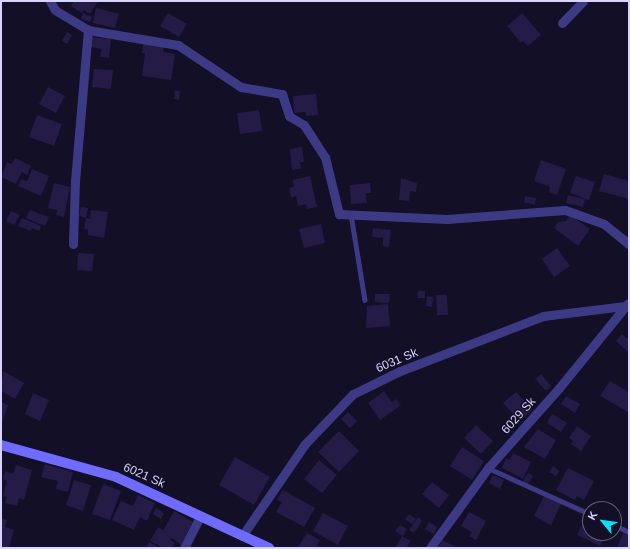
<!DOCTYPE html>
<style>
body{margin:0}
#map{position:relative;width:630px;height:549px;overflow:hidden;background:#130f26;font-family:Helvetica,sans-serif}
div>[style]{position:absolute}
.building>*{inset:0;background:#241b47}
.lane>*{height:4.5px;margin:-2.25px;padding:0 2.25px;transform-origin:2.25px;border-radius:2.25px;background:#3d3a85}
.street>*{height:9px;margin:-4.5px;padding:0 4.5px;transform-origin:4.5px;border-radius:4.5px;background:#3d3a85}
.secondary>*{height:10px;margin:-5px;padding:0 5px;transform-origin:5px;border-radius:5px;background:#6f6bff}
span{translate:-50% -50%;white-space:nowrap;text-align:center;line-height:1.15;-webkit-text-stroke:3px #130f26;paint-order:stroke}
.street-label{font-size:12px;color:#d9d4ff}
.frame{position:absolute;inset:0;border:2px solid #d9d4ff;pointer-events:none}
.north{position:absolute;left:582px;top:501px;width:40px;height:40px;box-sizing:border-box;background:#130f26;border:1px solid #625e7d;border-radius:50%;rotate:299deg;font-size:11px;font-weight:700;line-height:16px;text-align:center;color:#d9d4ff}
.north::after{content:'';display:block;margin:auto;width:14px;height:18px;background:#00e5ff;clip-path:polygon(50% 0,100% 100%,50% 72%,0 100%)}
</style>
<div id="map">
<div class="building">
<i style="clip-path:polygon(74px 1px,98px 1px,90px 14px,84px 10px,82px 13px,71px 6px)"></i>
<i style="clip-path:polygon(96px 8px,119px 14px,115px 28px,93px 23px)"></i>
<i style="clip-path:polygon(83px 13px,92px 17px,90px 22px,81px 19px)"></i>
<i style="clip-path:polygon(168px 13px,187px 24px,179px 37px,160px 26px)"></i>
<i style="clip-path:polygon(522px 13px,541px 35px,528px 46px,523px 41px,521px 43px,507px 26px)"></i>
<i style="clip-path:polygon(67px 32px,72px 35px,67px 44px,62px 41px)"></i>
<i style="clip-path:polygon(92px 37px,111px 39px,109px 58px,100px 57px,101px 49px,91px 47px)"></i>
<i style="clip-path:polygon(143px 44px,164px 47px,163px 52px,175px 54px,171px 80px,142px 76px,145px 53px,142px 53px)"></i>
<i style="clip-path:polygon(94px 69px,113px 70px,111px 89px,92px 87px)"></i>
<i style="clip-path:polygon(48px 87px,65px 96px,56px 113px,39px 104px)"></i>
<i style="clip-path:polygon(175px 90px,180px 91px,179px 100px,174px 99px)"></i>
<i style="clip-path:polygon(316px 94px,318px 115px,306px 116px,306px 112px,294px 113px,293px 96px)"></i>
<i style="clip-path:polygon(259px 110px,262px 131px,240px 134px,237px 113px)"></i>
<i style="clip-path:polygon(37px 115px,62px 124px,54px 146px,29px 137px)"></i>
<i style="clip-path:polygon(302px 147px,304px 162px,300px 162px,301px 169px,292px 170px,290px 149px)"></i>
<i style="clip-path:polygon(15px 158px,31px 166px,27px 175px,22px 172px,16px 184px,1px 177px,7px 162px,12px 164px)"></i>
<i style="clip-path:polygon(541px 160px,566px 169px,557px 195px,549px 192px,550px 187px,534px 181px)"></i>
<i style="clip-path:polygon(32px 169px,49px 176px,41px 196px,18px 186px,21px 179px,27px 181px)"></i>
<i style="clip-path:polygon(604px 174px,629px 181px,629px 199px,599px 191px)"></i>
<i style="clip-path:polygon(310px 176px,317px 207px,307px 209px,306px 204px,298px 206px,296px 196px,291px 197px,289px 188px,294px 187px,293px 180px)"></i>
<i style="clip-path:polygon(576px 176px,595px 182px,589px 200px,570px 193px)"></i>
<i style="clip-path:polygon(401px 178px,417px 183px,416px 192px,410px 191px,409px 201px,399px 200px)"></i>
<i style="clip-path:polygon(54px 183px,70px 187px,64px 217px,56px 215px,57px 210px,48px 208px)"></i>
<i style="clip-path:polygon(370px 183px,371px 193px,366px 193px,367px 203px,351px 204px,350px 185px)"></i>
<i style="clip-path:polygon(568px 195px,585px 199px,583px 207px,566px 203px)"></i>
<i style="clip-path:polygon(525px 196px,536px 198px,535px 205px,524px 202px)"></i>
<i style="clip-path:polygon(81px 207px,88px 208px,86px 218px,79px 216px)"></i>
<i style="clip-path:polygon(30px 210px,49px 217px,45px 226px,26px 218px)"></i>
<i style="clip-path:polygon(91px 210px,108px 212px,104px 238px,88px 235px,88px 230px,84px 229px,86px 218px,90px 219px)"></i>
<i style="clip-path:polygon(11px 211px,20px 215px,14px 225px,6px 221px)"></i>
<i style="clip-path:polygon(570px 215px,590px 229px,578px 246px,554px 228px,558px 222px,566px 221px)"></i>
<i style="clip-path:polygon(22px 218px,41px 226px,39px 231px,32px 228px,31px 231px,18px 226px)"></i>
<i style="clip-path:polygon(321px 224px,325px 243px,304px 248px,299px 229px)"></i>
<i style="clip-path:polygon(373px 228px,391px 230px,389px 247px,383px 246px,383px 238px,372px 237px)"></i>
<i style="clip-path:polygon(557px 248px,570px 266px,554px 277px,542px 259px)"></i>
<i style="clip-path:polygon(78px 253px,94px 254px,92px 271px,77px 270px)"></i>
<i style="clip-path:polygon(418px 291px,425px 291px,425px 298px,418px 298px)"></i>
<i style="clip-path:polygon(375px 294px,390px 294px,389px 303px,375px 302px)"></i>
<i style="clip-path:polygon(436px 295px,447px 295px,448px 315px,437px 315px)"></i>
<i style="clip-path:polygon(427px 296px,433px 297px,432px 307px,426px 306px)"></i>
<i style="clip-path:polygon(388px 304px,390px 326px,366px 328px,367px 306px)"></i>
<i style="clip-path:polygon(622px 334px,629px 340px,629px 353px,616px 341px)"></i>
<i style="clip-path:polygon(3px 371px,24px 383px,15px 399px,1px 391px)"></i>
<i style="clip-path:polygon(541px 374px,551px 386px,546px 391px,535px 379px)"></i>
<i style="clip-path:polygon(610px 381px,629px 392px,628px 412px,600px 396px)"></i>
<i style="clip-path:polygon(384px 391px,392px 402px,396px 399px,401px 405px,380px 420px,368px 403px)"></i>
<i style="clip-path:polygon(516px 392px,532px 410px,520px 421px,503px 403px)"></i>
<i style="clip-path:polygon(33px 393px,49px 400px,40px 421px,25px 414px)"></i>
<i style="clip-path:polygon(566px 396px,580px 404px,575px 413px,561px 404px)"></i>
<i style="clip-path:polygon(1px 402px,8px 405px,1px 426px)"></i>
<i style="clip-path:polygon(348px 412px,357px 421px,350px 428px,341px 419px)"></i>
<i style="clip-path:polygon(552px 414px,567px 423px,561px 432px,547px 423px)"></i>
<i style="clip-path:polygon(476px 425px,493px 441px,481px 454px,464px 438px)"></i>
<i style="clip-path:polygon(577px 426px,591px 436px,581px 451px,571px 444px,573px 441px,569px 438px)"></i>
<i style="clip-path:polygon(538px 429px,556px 440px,545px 459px,524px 447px)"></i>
<i style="clip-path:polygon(339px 431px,359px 451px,339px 472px,318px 452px)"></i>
<i style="clip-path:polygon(462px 447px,484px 461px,472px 480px,450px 466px)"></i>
<i style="clip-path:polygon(513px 453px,531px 462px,523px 479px,502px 468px,506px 458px,509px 460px)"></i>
<i style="clip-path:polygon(235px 457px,270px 477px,254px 505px,219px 485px)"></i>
<i style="clip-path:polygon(319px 460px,337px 475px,322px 493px,304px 479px)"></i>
<i style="clip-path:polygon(45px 464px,73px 472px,68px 492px,56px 489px,58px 481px,41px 477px)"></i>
<i style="clip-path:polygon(16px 465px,32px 470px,24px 500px,19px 498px,17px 506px,5px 503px,7px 497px,3px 496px,7px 481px,3px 479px,5px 471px,13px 474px)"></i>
<i style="clip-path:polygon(553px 466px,559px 471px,556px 476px,549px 472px)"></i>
<i style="clip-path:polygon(568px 468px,594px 481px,584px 500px,577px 496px,575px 500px,556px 490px)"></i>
<i style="clip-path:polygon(528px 473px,533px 476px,528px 484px,523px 481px)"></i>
<i style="clip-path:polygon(493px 475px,504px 480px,500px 489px,489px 483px)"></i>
<i style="clip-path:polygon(74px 480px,91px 485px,83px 511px,66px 505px)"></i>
<i style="clip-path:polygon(432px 482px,449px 495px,439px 508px,422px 494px)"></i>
<i style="clip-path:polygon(103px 484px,121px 491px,110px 520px,92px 514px)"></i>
<i style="clip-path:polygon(283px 490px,315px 508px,304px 527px,276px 512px,282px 502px,277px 500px)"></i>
<i style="clip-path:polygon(138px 495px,155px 503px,147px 521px,140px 517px,134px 530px,112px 520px,121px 501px,133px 506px)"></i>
<i style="clip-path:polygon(544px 496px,561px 504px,551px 525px,534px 516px)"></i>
<i style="clip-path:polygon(156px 508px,164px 513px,161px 519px,153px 514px)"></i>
<i style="clip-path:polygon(174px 511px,193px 522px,181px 545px,163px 531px)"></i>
<i style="clip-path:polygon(469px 512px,486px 521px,476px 540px,469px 536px,472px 532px,461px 526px)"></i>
<i style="clip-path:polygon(323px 513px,348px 526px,338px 545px,313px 531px)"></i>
<i style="clip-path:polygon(409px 514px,416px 519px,412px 524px,405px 519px)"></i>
<i style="clip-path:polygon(586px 516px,590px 517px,590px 533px,607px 533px,600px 546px,577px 535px)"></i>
<i style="clip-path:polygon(418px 517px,422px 521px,414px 533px,409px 530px)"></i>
<i style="clip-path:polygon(1px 518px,7px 520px,5px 527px,14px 530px,9px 548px,1px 548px)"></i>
<i style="clip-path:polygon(429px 522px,437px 527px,434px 534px,425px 529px)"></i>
<i style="clip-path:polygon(400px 525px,407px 529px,403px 536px,395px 531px)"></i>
<i style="clip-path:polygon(158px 527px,172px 537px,170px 540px,175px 543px,172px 548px,163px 548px,150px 541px)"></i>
<i style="clip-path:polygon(307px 533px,320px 540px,317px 546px,321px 548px,298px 547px)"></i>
<i style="clip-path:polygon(623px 533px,629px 536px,629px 548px,617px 548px)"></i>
<i style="clip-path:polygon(402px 536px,411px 541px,406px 548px,395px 548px)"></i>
<i style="clip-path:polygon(442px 540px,458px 548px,438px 548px)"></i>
<i style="clip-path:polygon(149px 542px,160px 548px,146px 548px)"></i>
</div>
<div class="lane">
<i style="left:351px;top:214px;width:87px;rotate:80.8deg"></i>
<i style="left:488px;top:468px;width:112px;rotate:24.3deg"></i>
<i style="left:614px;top:525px;width:17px;rotate:25deg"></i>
</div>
<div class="street">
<i style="left:50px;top:1px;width:10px;rotate:61deg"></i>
<i style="left:55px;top:10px;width:39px;rotate:31deg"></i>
<i style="left:88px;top:30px;width:91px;rotate:9.5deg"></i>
<i style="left:178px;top:45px;width:76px;rotate:33.7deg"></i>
<i style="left:241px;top:87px;width:42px;rotate:9.7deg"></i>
<i style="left:282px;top:94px;width:23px;rotate:72deg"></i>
<i style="left:289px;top:116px;width:17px;rotate:31deg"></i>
<i style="left:304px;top:125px;width:38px;rotate:57deg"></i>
<i style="left:325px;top:157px;width:59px;rotate:76.2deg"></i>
<i style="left:339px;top:214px;width:108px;rotate:2.7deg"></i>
<i style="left:447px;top:219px;width:118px;rotate:-4.4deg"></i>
<i style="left:565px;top:210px;width:41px;rotate:19.7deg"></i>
<i style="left:604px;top:224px;width:32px;rotate:39deg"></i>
<i style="left:562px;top:23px;width:30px;rotate:-46deg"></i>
<i style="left:73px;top:244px;width:63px;rotate:-88.2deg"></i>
<i style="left:75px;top:181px;width:152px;rotate:-85.1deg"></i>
<i style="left:242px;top:536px;width:112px;rotate:-55.6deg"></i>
<i style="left:305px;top:444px;width:69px;rotate:-46.2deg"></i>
<i style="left:353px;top:394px;width:52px;rotate:-26.1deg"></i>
<i style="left:400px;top:371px;width:153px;rotate:-21deg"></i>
<i style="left:543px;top:316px;width:83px;rotate:-7deg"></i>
<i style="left:184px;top:548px;width:36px;rotate:-63deg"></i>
<i style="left:430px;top:548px;width:99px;rotate:-54.1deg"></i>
<i style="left:488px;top:468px;width:107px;rotate:-48.4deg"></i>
<i style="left:559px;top:388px;width:109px;rotate:-50.9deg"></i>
</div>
<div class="secondary">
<i style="left:1px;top:445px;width:119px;rotate:15.5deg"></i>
<i style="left:116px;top:477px;width:169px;rotate:24.9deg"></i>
</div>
<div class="street-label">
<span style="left:397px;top:361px;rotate:-23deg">6031 Sk</span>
<span style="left:519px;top:416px;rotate:-48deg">6029 Sk</span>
<span style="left:144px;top:476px;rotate:24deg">6021 Sk</span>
</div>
<div class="frame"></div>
<div class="north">K</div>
</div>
